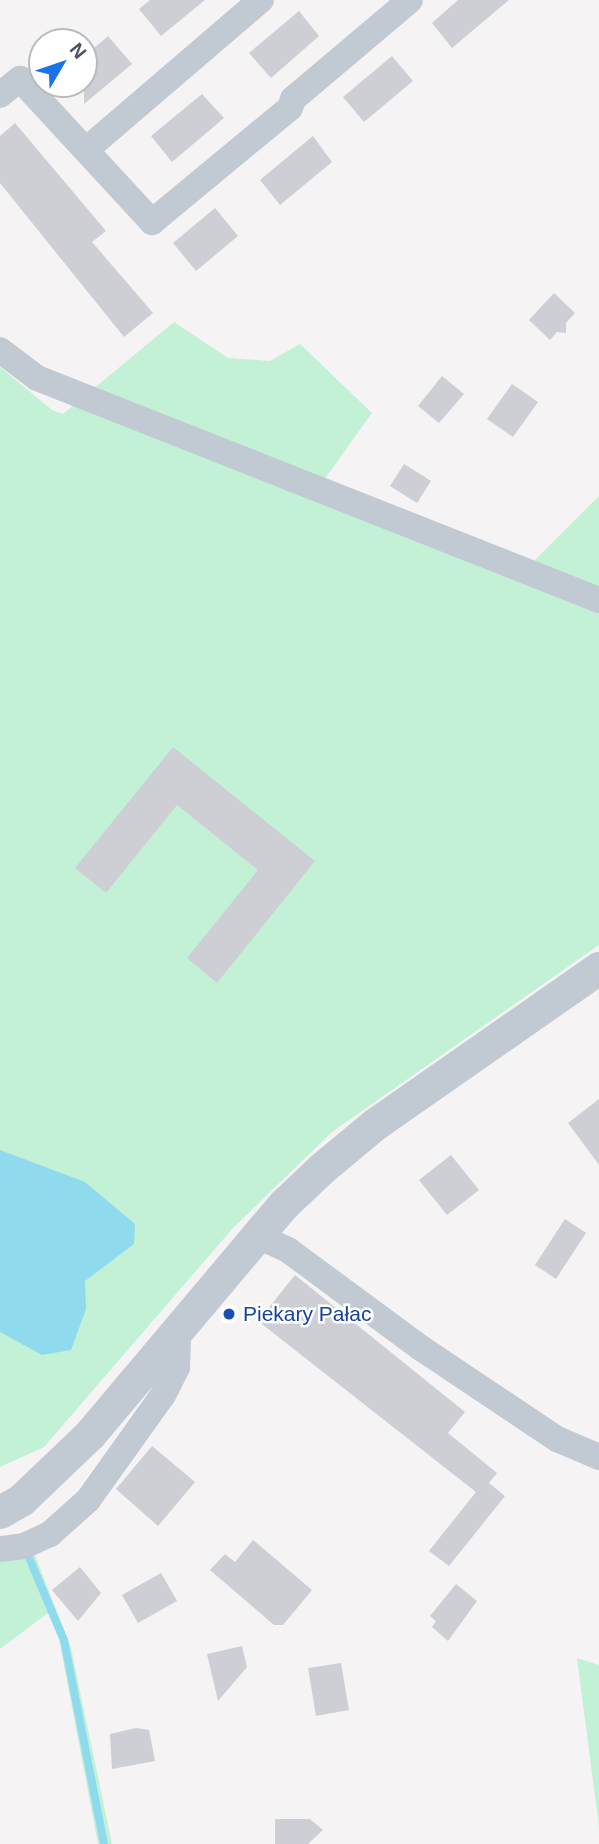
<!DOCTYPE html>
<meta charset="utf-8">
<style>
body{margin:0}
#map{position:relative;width:599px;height:1844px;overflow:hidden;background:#f5f3f3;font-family:Helvetica,sans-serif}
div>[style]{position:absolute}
.green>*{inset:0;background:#c3f1d5}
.water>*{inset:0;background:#90daee}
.stream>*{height:8px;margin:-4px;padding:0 4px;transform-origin:4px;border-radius:4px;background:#90daee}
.building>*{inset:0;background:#cdcfd5}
.minor>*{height:26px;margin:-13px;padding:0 13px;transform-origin:13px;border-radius:13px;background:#c1cad2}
.tertiary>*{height:33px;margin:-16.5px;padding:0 16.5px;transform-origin:16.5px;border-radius:16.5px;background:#c1cad2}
.dots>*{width:19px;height:19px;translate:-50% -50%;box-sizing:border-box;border:4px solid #fff;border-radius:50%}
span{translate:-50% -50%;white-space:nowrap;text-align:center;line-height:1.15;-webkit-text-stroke:5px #fff;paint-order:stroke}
.transit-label{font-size:21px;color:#164399}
.left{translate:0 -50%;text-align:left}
.north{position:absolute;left:28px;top:28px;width:70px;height:70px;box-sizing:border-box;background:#fff;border:2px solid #b7bbc0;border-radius:50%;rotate:51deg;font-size:19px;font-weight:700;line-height:28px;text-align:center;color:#4a5661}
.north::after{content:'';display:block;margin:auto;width:24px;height:32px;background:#1a73e8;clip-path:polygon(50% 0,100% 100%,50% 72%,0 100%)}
</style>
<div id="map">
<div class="green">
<i style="clip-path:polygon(174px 322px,228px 358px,270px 361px,300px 344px,372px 413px,311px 498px,599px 612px,599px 945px,332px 1132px,233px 1228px,44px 1447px,0 1467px,0 367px,52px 410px,63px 414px)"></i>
<i style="clip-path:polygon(599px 496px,599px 586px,534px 561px)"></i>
<i style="clip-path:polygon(33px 1550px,71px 1648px,112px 1844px,98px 1844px,59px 1639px,48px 1613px,0 1649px,0 1554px)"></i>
<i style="clip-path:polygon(577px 1658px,599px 1665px,599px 1827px)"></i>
</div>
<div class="water">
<i style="clip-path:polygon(0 1150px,85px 1182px,135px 1224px,134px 1244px,85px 1281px,86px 1309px,71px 1350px,42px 1355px,0 1332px)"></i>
</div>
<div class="stream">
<i style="left:30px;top:1560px;width:87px;rotate:67deg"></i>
<i style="left:64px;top:1640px;width:208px;rotate:78.9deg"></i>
</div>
<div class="building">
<i style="clip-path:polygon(150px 0,205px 0,161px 36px,139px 9px)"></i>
<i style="clip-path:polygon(458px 0,509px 0,452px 48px,432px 23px)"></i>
<i style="clip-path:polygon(299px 11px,319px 36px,271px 78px,249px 53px)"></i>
<i style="clip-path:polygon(108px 36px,132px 64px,84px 104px,84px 57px)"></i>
<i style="clip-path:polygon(392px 56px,413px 81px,364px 122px,343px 97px)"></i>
<i style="clip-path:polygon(202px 94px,224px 118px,172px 162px,151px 136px)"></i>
<i style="clip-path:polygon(15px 123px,106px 231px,92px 242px,153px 313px,124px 337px,0 183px,0 136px)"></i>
<i style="clip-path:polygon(313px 136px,332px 162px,280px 205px,260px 180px)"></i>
<i style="clip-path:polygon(215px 208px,238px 236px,196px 271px,173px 243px)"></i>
<i style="clip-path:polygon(554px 293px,575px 313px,566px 323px,566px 333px,557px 332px,550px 340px,529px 320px)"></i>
<i style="clip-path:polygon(442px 376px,464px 394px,439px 423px,418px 406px)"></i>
<i style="clip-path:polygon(512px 384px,538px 402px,513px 437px,487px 419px)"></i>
<i style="clip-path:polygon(404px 464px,431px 481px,417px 503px,390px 486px)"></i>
<i style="clip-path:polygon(173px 747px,315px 861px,217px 983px,187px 958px,258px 870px,177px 805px,106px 893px,75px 868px)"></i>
<i style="clip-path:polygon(599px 1099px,599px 1165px,568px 1123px)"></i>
<i style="clip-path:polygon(451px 1155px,479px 1190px,447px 1215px,419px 1180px)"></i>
<i style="clip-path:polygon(565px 1219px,586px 1233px,556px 1279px,535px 1265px)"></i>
<i style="clip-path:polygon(295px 1275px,465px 1412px,448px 1433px,497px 1473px,489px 1483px,505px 1496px,449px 1566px,429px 1551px,476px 1492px,258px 1321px)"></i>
<i style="clip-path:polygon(152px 1446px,195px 1482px,158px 1526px,116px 1489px)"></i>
<i style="clip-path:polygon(253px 1540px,312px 1590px,283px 1625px,274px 1625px,210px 1570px,225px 1554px,235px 1562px)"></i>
<i style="clip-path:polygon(80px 1567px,101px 1593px,78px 1621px,52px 1590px)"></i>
<i style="clip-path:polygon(161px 1573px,177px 1601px,138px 1623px,122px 1595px)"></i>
<i style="clip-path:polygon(456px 1584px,477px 1601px,448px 1641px,432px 1627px,436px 1621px,430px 1616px)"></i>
<i style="clip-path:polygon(242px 1646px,247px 1667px,218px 1701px,207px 1654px)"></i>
<i style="clip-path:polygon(341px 1663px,349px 1710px,316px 1716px,308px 1668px)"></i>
<i style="clip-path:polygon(136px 1728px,149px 1730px,155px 1761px,112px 1769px,110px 1734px)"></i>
<i style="clip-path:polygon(275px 1819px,310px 1819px,323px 1830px,308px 1844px,275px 1844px)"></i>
</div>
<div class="minor">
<i style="left:0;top:95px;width:26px;rotate:-39deg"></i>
<i style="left:20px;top:79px;width:195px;rotate:47.3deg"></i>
<i style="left:152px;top:222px;width:179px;rotate:-39.6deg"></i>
<i style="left:290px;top:108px;width:9px;rotate:-72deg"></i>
<i style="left:293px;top:99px;width:153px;rotate:-40.2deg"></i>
<i style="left:87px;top:149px;width:229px;rotate:-40.6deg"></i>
<i style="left:0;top:350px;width:46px;rotate:37.1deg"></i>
<i style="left:37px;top:378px;width:604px;rotate:21.55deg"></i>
<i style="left:258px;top:1236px;width:33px;rotate:25deg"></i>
<i style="left:288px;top:1250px;width:165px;rotate:36.4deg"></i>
<i style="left:421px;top:1348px;width:164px;rotate:33.8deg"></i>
<i style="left:557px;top:1439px;width:46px;rotate:23.2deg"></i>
<i style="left:0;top:1549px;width:24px;rotate:-7deg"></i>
<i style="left:24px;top:1546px;width:29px;rotate:-25deg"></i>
<i style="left:50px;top:1534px;width:51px;rotate:-41.8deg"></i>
<i style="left:88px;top:1500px;width:129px;rotate:-54.5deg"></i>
<i style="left:163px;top:1395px;width:31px;rotate:-63deg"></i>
<i style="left:177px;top:1367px;width:35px;rotate:-88deg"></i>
</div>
<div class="tertiary">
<i style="left:0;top:1512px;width:24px;rotate:-30deg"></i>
<i style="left:21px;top:1500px;width:95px;rotate:-43.7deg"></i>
<i style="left:90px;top:1434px;width:301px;rotate:-49.9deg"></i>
<i style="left:284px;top:1204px;width:52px;rotate:-43.5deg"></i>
<i style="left:322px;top:1168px;width:69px;rotate:-39.7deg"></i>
<i style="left:375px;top:1124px;width:273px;rotate:-34.9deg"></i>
</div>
<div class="dots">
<i style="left:229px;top:1314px;background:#1a4fb4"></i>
</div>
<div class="transit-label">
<span class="left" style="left:243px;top:1314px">Piekary Pałac</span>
</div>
<div class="north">N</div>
</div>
